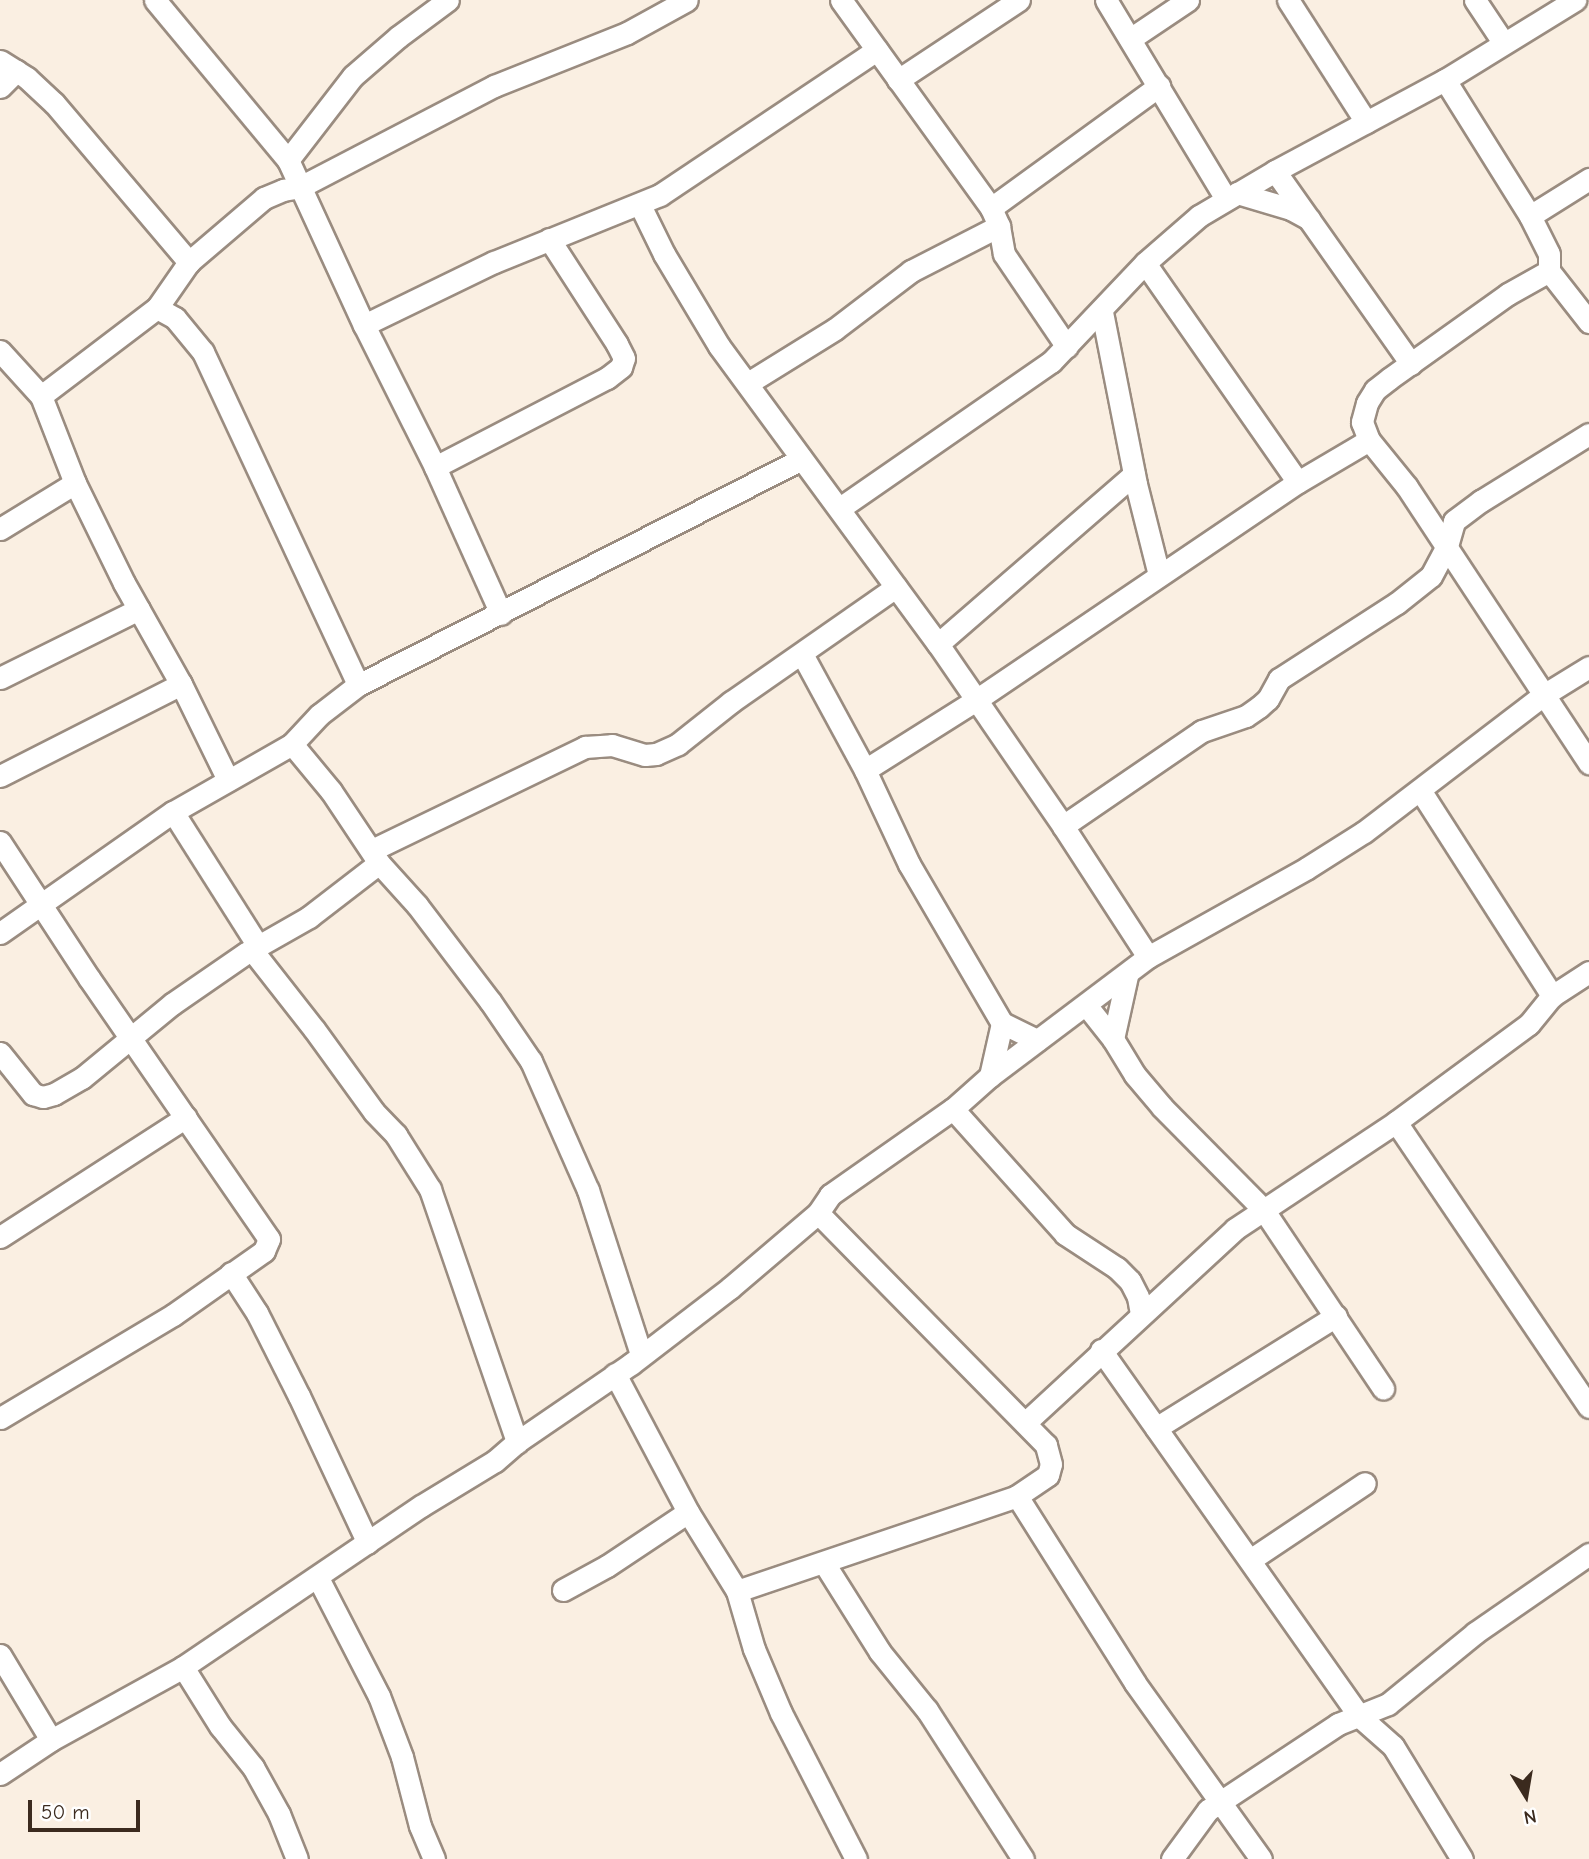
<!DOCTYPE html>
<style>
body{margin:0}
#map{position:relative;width:1589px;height:1859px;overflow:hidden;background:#faefe2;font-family:"Comic Neue",sans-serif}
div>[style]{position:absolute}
.roads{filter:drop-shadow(2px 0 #9a8c80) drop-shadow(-2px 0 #9a8c80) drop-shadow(0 2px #9a8c80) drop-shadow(0 -2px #9a8c80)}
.minor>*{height:21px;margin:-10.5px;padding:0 10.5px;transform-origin:10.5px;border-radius:10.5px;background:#fff}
span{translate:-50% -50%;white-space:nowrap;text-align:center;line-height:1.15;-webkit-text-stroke:7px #fff;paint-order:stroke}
.north{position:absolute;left:1491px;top:1761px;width:70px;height:70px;-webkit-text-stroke:5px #fff;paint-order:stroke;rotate:169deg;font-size:19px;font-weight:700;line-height:28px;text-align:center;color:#3b2a1e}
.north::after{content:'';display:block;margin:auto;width:24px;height:32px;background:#3b2a1e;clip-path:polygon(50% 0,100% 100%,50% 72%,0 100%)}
.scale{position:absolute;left:28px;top:1800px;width:112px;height:32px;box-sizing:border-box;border:4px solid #3b2a1e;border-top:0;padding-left:9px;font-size:21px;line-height:24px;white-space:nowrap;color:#3b2a1e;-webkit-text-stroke:5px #fff;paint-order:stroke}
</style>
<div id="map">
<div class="roads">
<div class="minor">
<i style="left:155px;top:0;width:208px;rotate:50.3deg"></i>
<i style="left:288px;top:160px;width:182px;rotate:65.3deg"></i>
<i style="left:364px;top:325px;width:159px;rotate:63.4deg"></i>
<i style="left:435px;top:467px;width:161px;rotate:65.8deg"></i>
<i style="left:841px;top:0;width:256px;rotate:54.2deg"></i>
<i style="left:991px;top:208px;width:20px;rotate:66deg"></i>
<i style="left:999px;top:226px;width:28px;rotate:80deg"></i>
<i style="left:1004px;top:254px;width:112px;rotate:55.9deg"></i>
<i style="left:1106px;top:0;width:232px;rotate:58.9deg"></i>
<i style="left:1288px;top:0;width:145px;rotate:57.4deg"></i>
<i style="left:1475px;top:0;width:50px;rotate:56.3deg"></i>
<i style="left:1130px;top:39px;width:70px;rotate:-33.9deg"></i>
<i style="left:0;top:61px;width:32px;rotate:32deg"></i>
<i style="left:27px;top:78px;width:37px;rotate:43deg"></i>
<i style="left:54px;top:103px;width:209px;rotate:49.7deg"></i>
<i style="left:898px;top:80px;width:145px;rotate:-33.5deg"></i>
<i style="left:1445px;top:80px;width:160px;rotate:58deg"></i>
<i style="left:1530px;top:216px;width:42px;rotate:63.4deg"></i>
<i style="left:1549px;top:254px;width:17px;rotate:90deg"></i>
<i style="left:1549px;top:271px;width:47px;rotate:150.7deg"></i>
<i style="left:1508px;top:294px;width:146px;rotate:144.5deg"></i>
<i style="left:1389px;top:379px;width:18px;rotate:142deg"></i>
<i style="left:1375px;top:390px;width:15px;rotate:122deg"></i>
<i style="left:1367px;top:403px;width:20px;rotate:105deg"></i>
<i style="left:1362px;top:422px;width:19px;rotate:69deg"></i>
<i style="left:1369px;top:440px;width:60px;rotate:51deg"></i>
<i style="left:1407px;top:487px;width:331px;rotate:56.6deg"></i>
<i style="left:0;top:87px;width:23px;rotate:-45deg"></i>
<i style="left:288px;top:160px;width:106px;rotate:-52.3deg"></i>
<i style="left:353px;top:76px;width:60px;rotate:-40.9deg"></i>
<i style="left:398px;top:37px;width:62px;rotate:-36.5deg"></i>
<i style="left:1275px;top:171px;width:236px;rotate:54.8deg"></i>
<i style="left:1237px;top:193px;width:56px;rotate:16.5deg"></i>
<i style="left:1291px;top:209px;width:21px;rotate:29deg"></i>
<i style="left:640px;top:205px;width:55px;rotate:63.9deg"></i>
<i style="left:664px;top:254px;width:107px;rotate:59.1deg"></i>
<i style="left:719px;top:346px;width:370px;rotate:53.7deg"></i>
<i style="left:938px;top:644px;width:221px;rotate:55.5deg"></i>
<i style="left:1063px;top:826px;width:156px;rotate:57deg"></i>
<i style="left:991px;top:208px;width:208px;rotate:-36deg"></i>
<i style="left:1530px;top:216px;width:70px;rotate:-32.1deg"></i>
<i style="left:1145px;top:263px;width:267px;rotate:55.1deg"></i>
<i style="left:1549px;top:271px;width:65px;rotate:51.9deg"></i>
<i style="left:157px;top:308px;width:21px;rotate:29deg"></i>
<i style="left:175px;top:318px;width:44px;rotate:50.5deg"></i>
<i style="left:203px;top:352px;width:367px;rotate:65deg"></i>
<i style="left:1102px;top:312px;width:175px;rotate:78.8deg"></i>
<i style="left:1136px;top:484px;width:94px;rotate:75.8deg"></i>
<i style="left:364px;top:325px;width:144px;rotate:-25.9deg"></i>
<i style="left:494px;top:262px;width:179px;rotate:-22deg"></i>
<i style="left:660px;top:195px;width:261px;rotate:-33.8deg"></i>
<i style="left:0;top:351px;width:61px;rotate:47.7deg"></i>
<i style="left:41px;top:396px;width:93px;rotate:68.7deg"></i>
<i style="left:75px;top:483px;width:111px;rotate:63.9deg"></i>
<i style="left:124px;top:583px;width:116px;rotate:60.6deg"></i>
<i style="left:181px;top:684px;width:107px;rotate:63.9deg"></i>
<i style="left:748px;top:383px;width:102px;rotate:-31.8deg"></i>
<i style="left:835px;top:329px;width:96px;rotate:-37.3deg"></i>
<i style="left:911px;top:271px;width:99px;rotate:-27.1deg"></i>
<i style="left:41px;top:396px;width:146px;rotate:-37.2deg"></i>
<i style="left:157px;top:308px;width:56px;rotate:-55.2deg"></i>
<i style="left:189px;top:262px;width:99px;rotate:-40.5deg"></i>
<i style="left:264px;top:198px;width:21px;rotate:-23deg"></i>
<i style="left:283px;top:190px;width:17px;rotate:-10deg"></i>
<i style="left:300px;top:187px;width:219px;rotate:-27.5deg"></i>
<i style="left:494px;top:86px;width:143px;rotate:-21.7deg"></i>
<i style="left:627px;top:33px;width:68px;rotate:-28.8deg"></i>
<i style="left:435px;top:467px;width:194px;rotate:-27.4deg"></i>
<i style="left:607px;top:378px;width:18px;rotate:-38deg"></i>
<i style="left:621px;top:367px;width:9px;rotate:-72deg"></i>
<i style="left:624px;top:358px;width:16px;rotate:-117deg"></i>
<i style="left:617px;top:344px;width:125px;rotate:-122.9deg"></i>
<i style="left:840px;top:508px;width:257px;rotate:-34.7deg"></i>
<i style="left:1051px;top:362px;width:137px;rotate:-46.5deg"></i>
<i style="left:1145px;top:263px;width:72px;rotate:-41deg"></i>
<i style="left:1199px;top:216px;width:88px;rotate:-30.6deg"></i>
<i style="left:1275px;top:171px;width:193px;rotate:-28.2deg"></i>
<i style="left:1445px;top:80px;width:153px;rotate:-31.6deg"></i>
<i style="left:0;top:529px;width:88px;rotate:-31.5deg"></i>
<i style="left:938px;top:644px;width:259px;rotate:-40.9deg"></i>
<i style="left:802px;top:654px;width:132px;rotate:61.5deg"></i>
<i style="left:865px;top:770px;width:104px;rotate:64.9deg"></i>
<i style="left:909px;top:864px;width:184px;rotate:59.7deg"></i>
<i style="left:1002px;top:1023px;width:39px;rotate:26deg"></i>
<i style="left:0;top:678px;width:155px;rotate:-26.4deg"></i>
<i style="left:292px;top:744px;width:61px;rotate:50.3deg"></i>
<i style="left:331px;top:791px;width:87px;rotate:56.3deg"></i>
<i style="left:379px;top:863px;width:57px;rotate:47.9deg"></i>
<i style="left:417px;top:905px;width:121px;rotate:52.8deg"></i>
<i style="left:490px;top:1001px;width:73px;rotate:55.7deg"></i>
<i style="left:531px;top:1061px;width:141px;rotate:66.2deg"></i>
<i style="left:588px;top:1190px;width:172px;rotate:72.1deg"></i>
<i style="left:865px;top:770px;width:131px;rotate:-32.2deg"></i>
<i style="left:976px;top:700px;width:389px;rotate:-34.1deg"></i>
<i style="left:1298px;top:482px;width:82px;rotate:-30.6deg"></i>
<i style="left:0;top:776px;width:203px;rotate:-26.9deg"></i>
<i style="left:1420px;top:790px;width:245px;rotate:57.3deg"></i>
<i style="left:173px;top:812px;width:159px;rotate:57.6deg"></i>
<i style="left:1063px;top:826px;width:168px;rotate:-34.4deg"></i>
<i style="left:1202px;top:731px;width:46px;rotate:-18.8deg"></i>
<i style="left:1246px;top:716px;width:16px;rotate:-35deg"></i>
<i style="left:1259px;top:707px;width:12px;rotate:-42deg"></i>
<i style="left:1268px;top:699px;width:23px;rotate:-61deg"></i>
<i style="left:1279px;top:679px;width:140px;rotate:-32.8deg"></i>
<i style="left:1397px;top:603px;width:43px;rotate:-38.5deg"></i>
<i style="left:1431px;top:576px;width:34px;rotate:-62deg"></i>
<i style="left:1447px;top:546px;width:26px;rotate:-74deg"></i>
<i style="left:1454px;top:521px;width:34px;rotate:-37deg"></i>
<i style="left:1481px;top:501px;width:127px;rotate:-31.8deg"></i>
<i style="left:0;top:842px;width:163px;rotate:56.8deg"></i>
<i style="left:89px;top:978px;width:317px;rotate:55.4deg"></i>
<i style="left:269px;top:1239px;width:13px;rotate:113deg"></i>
<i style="left:264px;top:1251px;width:111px;rotate:144.9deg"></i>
<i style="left:173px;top:1315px;width:201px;rotate:149.2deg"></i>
<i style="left:372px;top:850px;width:237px;rotate:-25.8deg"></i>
<i style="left:585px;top:747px;width:27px;rotate:-4deg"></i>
<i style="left:612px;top:745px;width:34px;rotate:17deg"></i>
<i style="left:645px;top:755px;width:11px;rotate:-5deg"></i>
<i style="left:656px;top:754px;width:24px;rotate:-24deg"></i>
<i style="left:678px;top:744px;width:68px;rotate:-38.4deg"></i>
<i style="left:731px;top:702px;width:201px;rotate:-34.9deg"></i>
<i style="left:0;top:933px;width:211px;rotate:-35deg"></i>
<i style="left:173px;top:812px;width:137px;rotate:-29.7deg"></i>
<i style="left:292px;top:744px;width:40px;rotate:-47deg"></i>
<i style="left:319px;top:715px;width:49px;rotate:-37.6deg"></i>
<i style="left:358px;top:685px;width:498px;rotate:-27deg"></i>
<i style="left:252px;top:950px;width:100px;rotate:51.9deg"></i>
<i style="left:314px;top:1029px;width:102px;rotate:54.1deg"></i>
<i style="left:374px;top:1112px;width:32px;rotate:46deg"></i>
<i style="left:396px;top:1135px;width:64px;rotate:57.8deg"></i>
<i style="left:430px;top:1189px;width:268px;rotate:71deg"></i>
<i style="left:1086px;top:1005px;width:43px;rotate:51.5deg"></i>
<i style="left:1113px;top:1039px;width:42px;rotate:58.6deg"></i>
<i style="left:1135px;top:1075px;width:42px;rotate:49.8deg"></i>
<i style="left:1162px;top:1107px;width:144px;rotate:45.3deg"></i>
<i style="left:1263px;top:1209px;width:216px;rotate:56.2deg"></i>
<i style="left:1113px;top:1039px;width:65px;rotate:-77.5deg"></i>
<i style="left:0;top:1053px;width:53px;rotate:51.2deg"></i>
<i style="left:33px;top:1094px;width:10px;rotate:17deg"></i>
<i style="left:43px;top:1097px;width:11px;rotate:-15deg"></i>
<i style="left:54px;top:1094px;width:32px;rotate:-30deg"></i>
<i style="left:82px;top:1078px;width:117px;rotate:-39.4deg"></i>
<i style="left:172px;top:1004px;width:90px;rotate:-34.6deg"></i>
<i style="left:246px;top:953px;width:73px;rotate:-29.7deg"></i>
<i style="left:309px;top:917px;width:88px;rotate:-37.6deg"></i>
<i style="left:990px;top:1076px;width:54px;rotate:-77.2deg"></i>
<i style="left:953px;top:1109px;width:168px;rotate:48.1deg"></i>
<i style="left:1065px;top:1234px;width:62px;rotate:33.2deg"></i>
<i style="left:1117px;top:1268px;width:18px;rotate:45deg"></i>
<i style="left:1130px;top:1281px;width:18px;rotate:63deg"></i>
<i style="left:1138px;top:1297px;width:17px;rotate:80deg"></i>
<i style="left:1396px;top:1122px;width:344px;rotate:55.9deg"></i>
<i style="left:0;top:1237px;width:221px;rotate:-32.8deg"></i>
<i style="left:231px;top:1273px;width:48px;rotate:57deg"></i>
<i style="left:257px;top:1313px;width:93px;rotate:63.2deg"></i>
<i style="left:299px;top:1396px;width:162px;rotate:64.9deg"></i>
<i style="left:1101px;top:1350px;width:448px;rotate:54.8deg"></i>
<i style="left:1359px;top:1716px;width:45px;rotate:41.4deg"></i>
<i style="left:1393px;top:1746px;width:132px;rotate:58.6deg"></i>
<i style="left:615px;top:1374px;width:156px;rotate:62.1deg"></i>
<i style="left:688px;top:1512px;width:93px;rotate:58.2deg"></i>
<i style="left:737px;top:1591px;width:60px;rotate:73.7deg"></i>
<i style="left:754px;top:1649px;width:69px;rotate:67.1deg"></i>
<i style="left:781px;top:1713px;width:164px;rotate:62.8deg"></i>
<i style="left:1025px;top:1423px;width:286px;rotate:-42.7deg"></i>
<i style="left:1235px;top:1229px;width:193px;rotate:-33.6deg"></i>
<i style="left:1396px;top:1122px;width:165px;rotate:-36.4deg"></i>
<i style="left:1529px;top:1024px;width:36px;rotate:-51deg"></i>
<i style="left:1552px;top:996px;width:44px;rotate:-33deg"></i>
<i style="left:1156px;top:1428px;width:212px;rotate:-31.9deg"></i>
<i style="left:1017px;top:1496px;width:221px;rotate:57.7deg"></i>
<i style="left:1135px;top:1683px;width:216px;rotate:54.4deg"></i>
<i style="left:1250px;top:1560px;width:138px;rotate:-33.8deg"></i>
<i style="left:824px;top:1563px;width:105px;rotate:57.8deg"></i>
<i style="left:880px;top:1652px;width:75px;rotate:51deg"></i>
<i style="left:927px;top:1710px;width:177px;rotate:57.2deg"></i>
<i style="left:318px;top:1578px;width:133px;rotate:62.7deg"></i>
<i style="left:379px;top:1696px;width:65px;rotate:69.3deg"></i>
<i style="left:402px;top:1757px;width:71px;rotate:75.4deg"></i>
<i style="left:420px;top:1826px;width:36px;rotate:67deg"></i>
<i style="left:563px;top:1590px;width:50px;rotate:-28.6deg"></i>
<i style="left:607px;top:1566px;width:97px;rotate:-33.7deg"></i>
<i style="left:737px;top:1591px;width:296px;rotate:-18.7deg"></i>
<i style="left:1017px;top:1496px;width:37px;rotate:-34deg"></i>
<i style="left:1048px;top:1475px;width:11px;rotate:-75deg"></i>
<i style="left:1051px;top:1464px;width:20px;rotate:-105deg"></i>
<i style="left:1046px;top:1445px;width:325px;rotate:-134.5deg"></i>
<i style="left:0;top:1655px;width:99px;rotate:59deg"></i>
<i style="left:183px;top:1667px;width:70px;rotate:57.9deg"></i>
<i style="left:220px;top:1726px;width:53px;rotate:51.2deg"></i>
<i style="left:253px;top:1767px;width:54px;rotate:61deg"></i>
<i style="left:279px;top:1814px;width:48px;rotate:68.2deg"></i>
<i style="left:0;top:1774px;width:61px;rotate:-33.7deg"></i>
<i style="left:51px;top:1740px;width:151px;rotate:-28.9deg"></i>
<i style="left:183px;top:1667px;width:287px;rotate:-34.1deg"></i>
<i style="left:421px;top:1506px;width:87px;rotate:-31.3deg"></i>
<i style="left:495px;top:1461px;width:29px;rotate:-41deg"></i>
<i style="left:517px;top:1442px;width:138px;rotate:-34.4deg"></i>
<i style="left:631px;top:1364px;width:125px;rotate:-37.5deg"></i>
<i style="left:730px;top:1288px;width:116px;rotate:-40.4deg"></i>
<i style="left:818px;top:1213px;width:22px;rotate:-56deg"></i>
<i style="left:830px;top:1195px;width:150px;rotate:-35deg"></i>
<i style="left:953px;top:1109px;width:50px;rotate:-41.7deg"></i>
<i style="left:990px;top:1076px;width:198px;rotate:-37deg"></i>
<i style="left:1148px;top:957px;width:182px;rotate:-29.2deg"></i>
<i style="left:1307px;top:868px;width:67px;rotate:-32.3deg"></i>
<i style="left:1364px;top:832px;width:224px;rotate:-37.4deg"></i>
<i style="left:1542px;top:696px;width:55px;rotate:-31.7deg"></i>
<i style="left:1172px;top:1859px;width:61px;rotate:-53.7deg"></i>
<i style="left:1208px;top:1810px;width:156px;rotate:-33.5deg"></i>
<i style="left:1338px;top:1724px;width:54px;rotate:-21.8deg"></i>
<i style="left:1388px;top:1704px;width:112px;rotate:-39.2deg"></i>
<i style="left:1475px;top:1633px;width:139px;rotate:-34.7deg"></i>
</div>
</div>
<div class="north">N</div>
<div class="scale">50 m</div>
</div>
